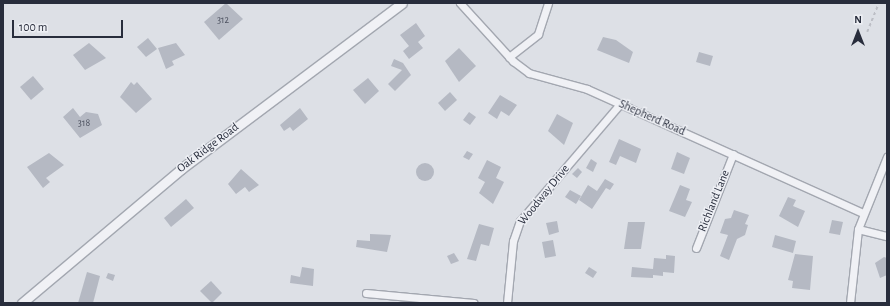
<!DOCTYPE html>
<style>
body{margin:0}
#map{position:relative;width:890px;height:306px;overflow:hidden;background:#dde0e6;font-family:"Alegreya Sans",sans-serif}
div>[style]{position:absolute}
.building>*{inset:0;background:#b5b9c3}
.round{border-radius:50%}
.path>*{height:1.5px;margin-top:-0.75px;transform-origin:0;background:repeating-linear-gradient(90deg,#bcbec5 0 3px,transparent 0 6px)}
.roads{filter:drop-shadow(1px 0 #a3a7b0) drop-shadow(-1px 0 #a3a7b0) drop-shadow(0 1px #a3a7b0) drop-shadow(0 -1px #a3a7b0)}
.minor>*{height:7px;margin:-3.5px;padding:0 3.5px;transform-origin:3.5px;border-radius:3.5px;background:#f0f1f5}
.tertiary>*{height:9px;margin:-4.5px;padding:0 4.5px;transform-origin:4.5px;border-radius:4.5px;background:#f0f1f5}
span{translate:-50% -50%;white-space:nowrap;text-align:center;line-height:1.15;-webkit-text-stroke:3px #edeff4;paint-order:stroke}
.number-label{font-size:10px;color:#4b505e}
.number-label span{-webkit-text-stroke-width:0}
.street-label{font-size:12px;color:#282d3c}
.frame{position:absolute;inset:0;border:4px solid #282d3c;pointer-events:none}
.north{position:absolute;left:838px;top:12px;width:40px;height:40px;-webkit-text-stroke:3px #edeff4;paint-order:stroke;rotate:0deg;font-size:11px;font-weight:700;line-height:16px;text-align:center;color:#282d3c}
.north::after{content:'';display:block;margin:auto;width:14px;height:18px;background:#282d3c;clip-path:polygon(50% 0,100% 100%,50% 72%,0 100%)}
.scale{position:absolute;left:12px;top:20px;width:111px;height:18px;box-sizing:border-box;border:2px solid #282d3c;border-top:0;padding-left:5px;font-size:12px;line-height:14px;white-space:nowrap;color:#282d3c;-webkit-text-stroke:3px #edeff4;paint-order:stroke}
</style>
<div id="map">
<div class="building">
<i style="clip-path:polygon(226px 3px,243px 19px,219px 40px,204px 22px)"></i>
<i style="clip-path:polygon(416px 23px,425px 36px,418px 42px,423px 48px,409px 59px,403px 51px,409px 46px,400px 35px)"></i>
<i style="clip-path:polygon(603px 37px,616px 40px,633px 52px,629px 63px,597px 50px)"></i>
<i style="clip-path:polygon(148px 38px,157px 49px,146px 57px,137px 47px)"></i>
<i style="clip-path:polygon(89px 43px,106px 58px,85px 70px,73px 55px)"></i>
<i style="clip-path:polygon(176px 43px,185px 55px,172px 61px,174px 65px,166px 69px,158px 48px)"></i>
<i style="clip-path:polygon(459px 48px,476px 66px,459px 82px,445px 61px)"></i>
<i style="clip-path:polygon(699px 52px,713px 56px,710px 66px,696px 62px)"></i>
<i style="clip-path:polygon(394px 59px,403px 63px,411px 75px,395px 91px,388px 84px,402px 70px,391px 66px)"></i>
<i style="clip-path:polygon(33px 76px,44px 89px,31px 100px,20px 87px)"></i>
<i style="clip-path:polygon(368px 78px,379px 91px,365px 104px,353px 90px)"></i>
<i style="clip-path:polygon(131px 82px,134px 85px,137px 82px,152px 99px,136px 113px,120px 97px)"></i>
<i style="clip-path:polygon(450px 92px,457px 100px,445px 111px,438px 103px)"></i>
<i style="clip-path:polygon(500px 95px,517px 105px,509px 116px,501px 111px,497px 119px,488px 113px)"></i>
<i style="clip-path:polygon(73px 108px,80px 117px,86px 112px,98px 114px,102px 125px,80px 138px,63px 117px)"></i>
<i style="clip-path:polygon(300px 108px,308px 119px,293px 131px,290px 127px,284px 131px,280px 125px)"></i>
<i style="clip-path:polygon(469px 112px,476px 117px,470px 125px,463px 120px)"></i>
<i style="clip-path:polygon(557px 114px,573px 123px,564px 145px,548px 131px)"></i>
<i style="clip-path:polygon(619px 139px,641px 149px,636px 163px,620px 156px,616px 165px,609px 162px)"></i>
<i style="clip-path:polygon(467px 151px,473px 154px,469px 160px,463px 157px)"></i>
<i style="clip-path:polygon(677px 152px,690px 158px,684px 174px,671px 169px)"></i>
<i style="clip-path:polygon(49px 153px,64px 165px,46px 178px,50px 182px,43px 188px,27px 167px)"></i>
<i style="clip-path:polygon(591px 159px,597px 163px,593px 172px,586px 168px)"></i>
<i style="clip-path:polygon(487px 160px,501px 167px,496px 178px,504px 182px,493px 204px,479px 193px,485px 182px,478px 178px)"></i>
<i class="round" style="left:416px;top:163px;width:18px;height:18px"></i>
<i style="clip-path:polygon(578px 168px,582px 172px,577px 178px,572px 174px)"></i>
<i style="clip-path:polygon(241px 169px,259px 185px,249px 192px,245px 187px,236px 194px,228px 184px)"></i>
<i style="clip-path:polygon(605px 179px,614px 184px,610px 190px,606px 188px,592px 209px,579px 200px,588px 185px,597px 191px)"></i>
<i style="clip-path:polygon(680px 185px,690px 189px,686px 200px,692px 202px,685px 217px,669px 211px)"></i>
<i style="clip-path:polygon(570px 190px,581px 196px,576px 204px,565px 197px)"></i>
<i style="clip-path:polygon(788px 197px,796px 200px,793px 206px,805px 211px,798px 227px,779px 216px)"></i>
<i style="clip-path:polygon(186px 199px,194px 208px,171px 227px,164px 218px)"></i>
<i style="clip-path:polygon(734px 210px,749px 215px,745px 224px,748px 225px,745px 235px,737px 239px,729px 260px,720px 256px,728px 235px,720px 233px,725px 219px,731px 218px)"></i>
<i style="clip-path:polygon(832px 220px,843px 222px,840px 235px,829px 233px)"></i>
<i style="clip-path:polygon(557px 221px,559px 232px,549px 235px,546px 223px)"></i>
<i style="clip-path:polygon(628px 222px,645px 222px,641px 249px,624px 249px)"></i>
<i style="clip-path:polygon(479px 224px,494px 228px,489px 246px,481px 244px,476px 261px,467px 259px)"></i>
<i style="clip-path:polygon(370px 234px,391px 235px,387px 252px,356px 247px,357px 240px,370px 241px)"></i>
<i style="clip-path:polygon(775px 235px,796px 241px,793px 253px,772px 247px)"></i>
<i style="clip-path:polygon(553px 240px,556px 256px,545px 258px,542px 242px)"></i>
<i style="clip-path:polygon(454px 253px,459px 261px,451px 264px,447px 256px)"></i>
<i style="clip-path:polygon(795px 254px,813px 256px,810px 290px,792px 288px,793px 281px,788px 280px)"></i>
<i style="clip-path:polygon(666px 255px,675px 256px,674px 273px,663px 272px,663px 276px,653px 275px,653px 278px,631px 277px,632px 267px,653px 269px,654px 258px,666px 259px)"></i>
<i style="clip-path:polygon(884px 257px,887px 258px,887px 275px,880px 278px,875px 263px)"></i>
<i style="clip-path:polygon(302px 267px,314px 269px,313px 286px,290px 283px,291px 275px,300px 277px)"></i>
<i style="clip-path:polygon(589px 267px,597px 272px,593px 278px,585px 273px)"></i>
<i style="clip-path:polygon(87px 272px,100px 276px,93px 303px,78px 303px)"></i>
<i style="clip-path:polygon(108px 273px,115px 275px,113px 281px,106px 278px)"></i>
<i style="clip-path:polygon(211px 281px,222px 293px,212px 303px,200px 291px)"></i>
</div>
<div class="path">
<i style="left:867px;top:32px;width:31px;rotate:-68deg"></i>
</div>
<div class="roads">
<div class="minor">
<i style="left:460px;top:3px;width:79px;rotate:47.6deg"></i>
<i style="left:513px;top:61px;width:20px;rotate:37deg"></i>
<i style="left:529px;top:73px;width:60px;rotate:15.4deg"></i>
<i style="left:587px;top:89px;width:303px;rotate:24.2deg"></i>
<i style="left:509px;top:57px;width:37px;rotate:-38deg"></i>
<i style="left:538px;top:34px;width:33px;rotate:-72deg"></i>
<i style="left:858px;top:229px;width:30px;rotate:14deg"></i>
<i style="left:696px;top:248px;width:101px;rotate:-68.5deg"></i>
<i style="left:366px;top:293px;width:108px;rotate:5.3deg"></i>
<i style="left:507px;top:303px;width:62px;rotate:-84.5deg"></i>
<i style="left:513px;top:241px;width:21px;rotate:-71deg"></i>
<i style="left:520px;top:221px;width:154px;rotate:-49.5deg"></i>
<i style="left:850px;top:303px;width:74px;rotate:-83.8deg"></i>
<i style="left:858px;top:229px;width:78px;rotate:-68.1deg"></i>
</div>
<div class="tertiary">
<i style="left:22px;top:303px;width:208px;rotate:-40.1deg"></i>
<i style="left:181px;top:169px;width:276px;rotate:-36.9deg"></i>
</div>
</div>
<div class="number-label">
<span style="left:223px;top:21px">312</span>
<span style="left:84px;top:124px">318</span>
</div>
<div class="street-label">
<span style="left:652px;top:118px;rotate:24deg">Shepherd Road</span>
<span style="left:208px;top:148px;rotate:-37deg">Oak Ridge Road</span>
<span style="left:544px;top:195px;rotate:-51deg">Woodway Drive</span>
<span style="left:714px;top:201px;rotate:-68deg">Richland Lane</span>
</div>
<div class="frame"></div>
<div class="north">N</div>
<div class="scale">100 m</div>
</div>
